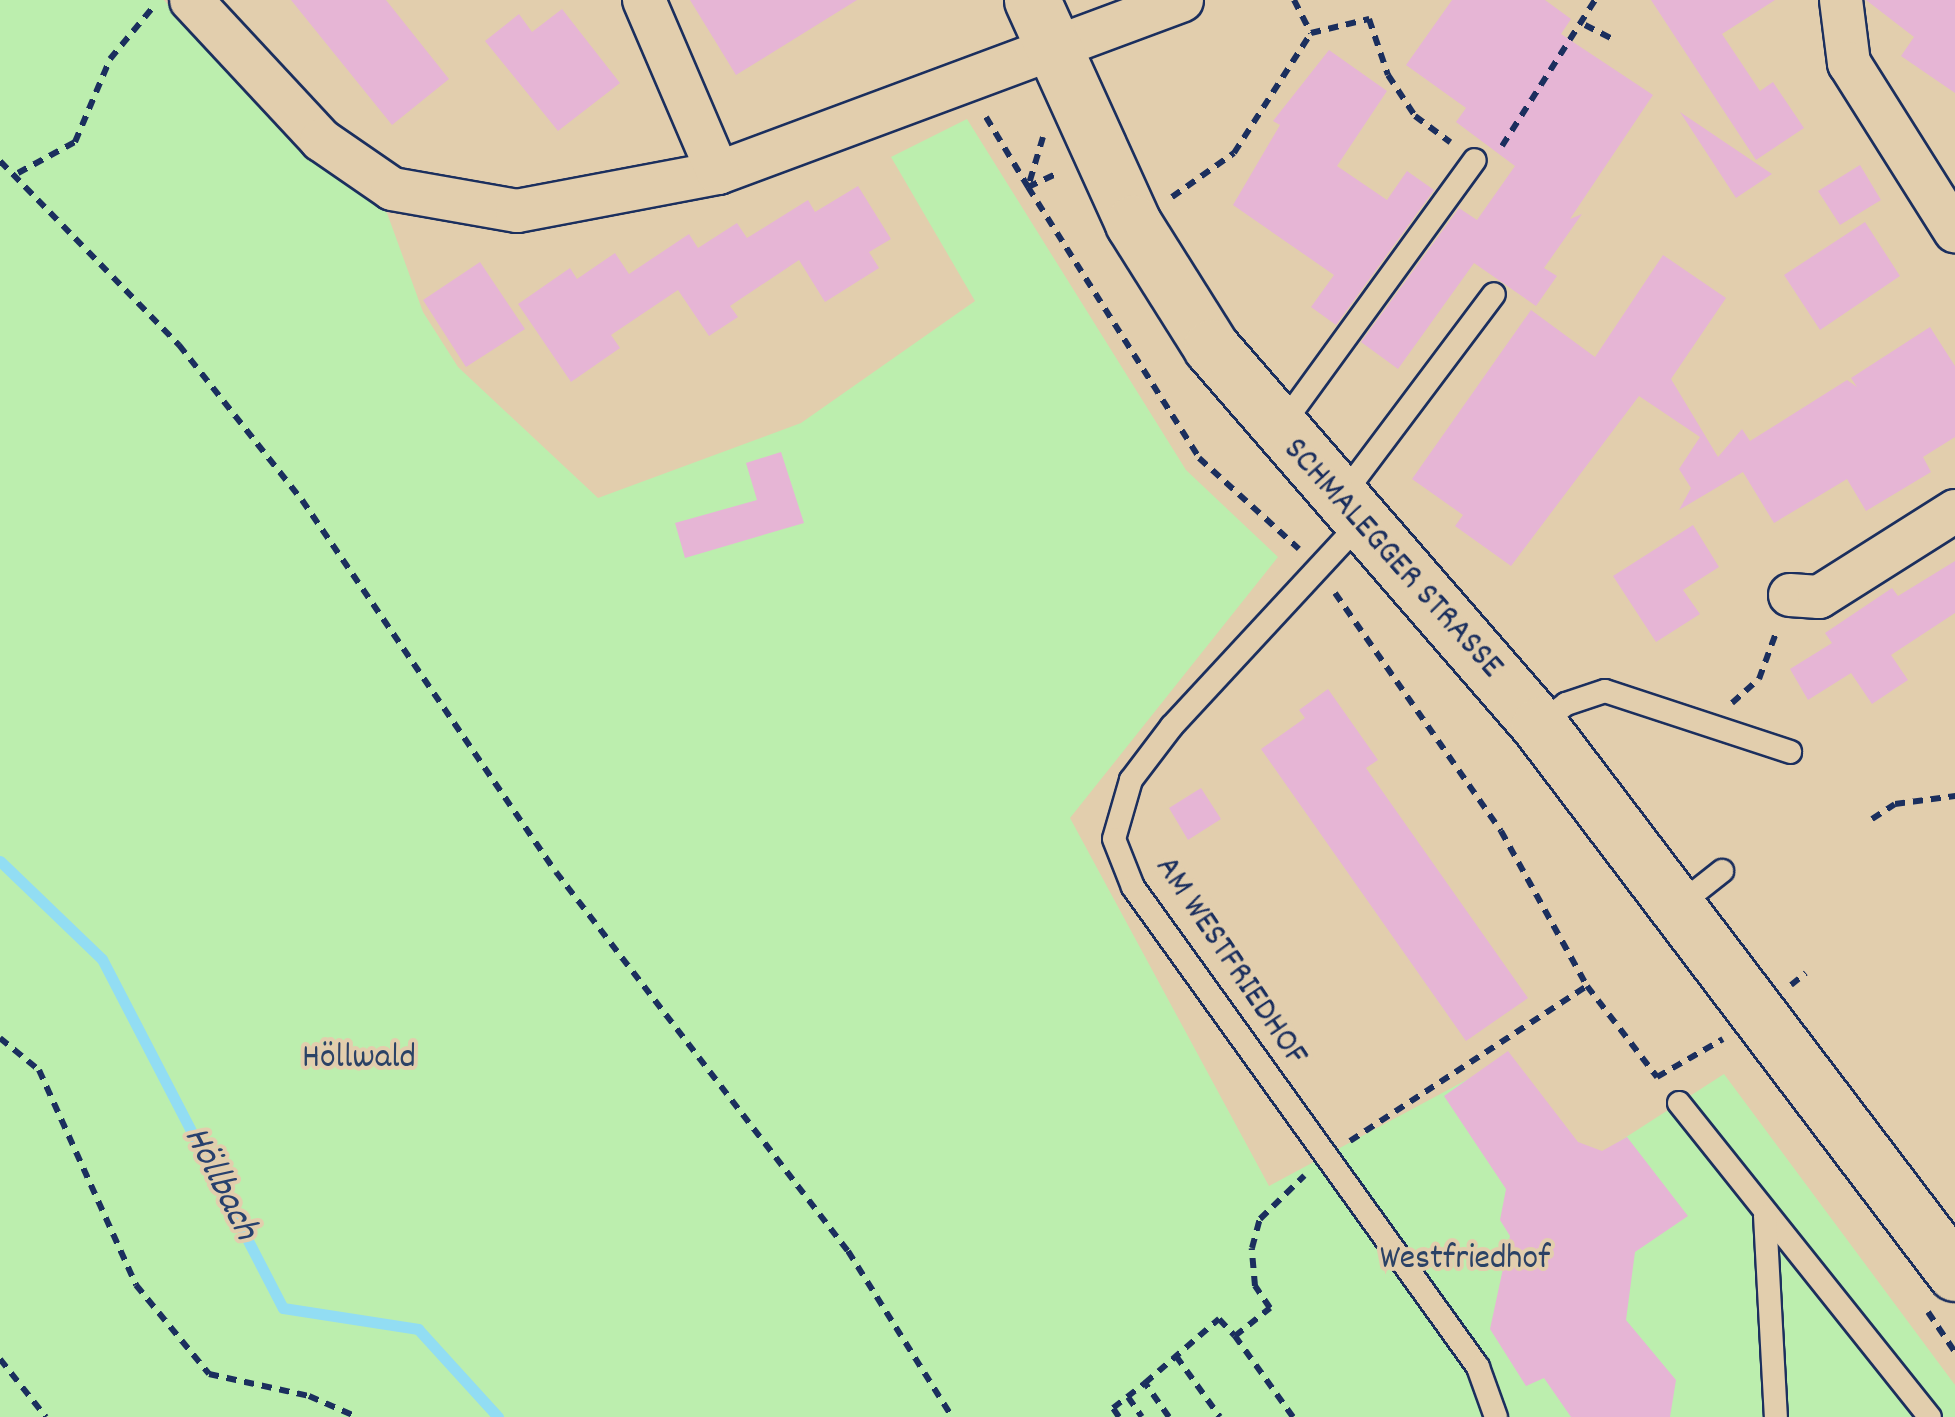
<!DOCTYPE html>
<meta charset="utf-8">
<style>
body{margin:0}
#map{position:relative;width:1955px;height:1417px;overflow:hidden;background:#e2cead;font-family:Dekko,sans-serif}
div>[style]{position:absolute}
.green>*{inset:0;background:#bceeae}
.stream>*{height:11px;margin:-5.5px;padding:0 5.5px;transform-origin:5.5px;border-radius:5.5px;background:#92ddf3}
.building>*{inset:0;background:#e6b5d5}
.path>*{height:6px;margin-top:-3px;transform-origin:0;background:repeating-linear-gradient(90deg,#1b2f5e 0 10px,transparent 0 18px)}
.roads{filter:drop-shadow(2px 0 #1b2f5e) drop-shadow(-2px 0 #1b2f5e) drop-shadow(0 2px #1b2f5e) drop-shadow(0 -2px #1b2f5e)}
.service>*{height:22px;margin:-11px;padding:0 11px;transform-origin:11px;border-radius:11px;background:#e2cead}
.minor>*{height:42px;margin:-21px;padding:0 21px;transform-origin:21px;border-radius:21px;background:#e2cead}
.tertiary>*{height:55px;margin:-27.5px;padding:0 27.5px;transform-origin:27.5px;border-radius:27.5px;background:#e2cead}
span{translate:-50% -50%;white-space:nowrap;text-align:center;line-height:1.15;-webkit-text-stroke:8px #e2cead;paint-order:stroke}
.street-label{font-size:35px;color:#1b2f5e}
.park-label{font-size:35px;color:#2b4266}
.water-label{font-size:38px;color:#27406d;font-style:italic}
</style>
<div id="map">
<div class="green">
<i style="clip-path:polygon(0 0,164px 0,228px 74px,387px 213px,423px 312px,458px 367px,598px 498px,801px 423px,975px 301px,891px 157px,967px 119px,1186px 470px,1278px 557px,1070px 818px,1269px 1186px,1511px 1056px,1589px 1161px,1724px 1074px,1955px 1385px,1955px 1417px,0 1417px)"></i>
</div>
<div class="stream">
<i style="left:0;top:861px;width:141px;rotate:43.9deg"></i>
<i style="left:102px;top:959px;width:393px;rotate:62.6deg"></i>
<i style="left:283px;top:1308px;width:137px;rotate:8.8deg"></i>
<i style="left:418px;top:1329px;width:119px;rotate:47.7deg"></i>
</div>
<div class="building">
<i style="clip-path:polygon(291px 0,386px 0,449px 79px,392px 125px)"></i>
<i style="clip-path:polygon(690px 0,857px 0,736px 75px)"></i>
<i style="clip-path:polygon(1452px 0,1545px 0,1571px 19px,1561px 34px,1653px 95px,1570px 219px,1582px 214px,1544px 268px,1557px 276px,1536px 306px,1474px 263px,1398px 369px,1361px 342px,1459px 208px,1477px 220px,1515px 166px,1456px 122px,1466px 108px,1406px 65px)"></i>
<i style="clip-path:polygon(1651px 0,1775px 0,1722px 34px,1760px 91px,1773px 82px,1804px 128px,1756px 160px)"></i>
<i style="clip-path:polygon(1866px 0,1955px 0,1955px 93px,1901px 56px,1914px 37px)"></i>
<i style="clip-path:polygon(562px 9px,620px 83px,558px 131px,485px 41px,519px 14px,532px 32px)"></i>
<i style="clip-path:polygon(1329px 50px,1387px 91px,1337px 166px,1387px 200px,1407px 171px,1434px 190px,1336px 325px,1311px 307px,1334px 275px,1233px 205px,1280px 125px,1273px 121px)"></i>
<i style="clip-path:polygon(1680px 112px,1772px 174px,1736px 198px)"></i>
<i style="clip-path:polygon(1860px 165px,1881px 200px,1840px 225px,1818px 191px)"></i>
<i style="clip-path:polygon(858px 186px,891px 239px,869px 252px,879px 268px,825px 302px,799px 260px,730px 306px,738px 317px,709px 336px,678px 290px,611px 335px,620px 348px,571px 382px,518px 304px,570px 268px,577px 279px,615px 253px,629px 274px,689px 234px,698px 248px,737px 223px,747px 238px,808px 200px,815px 212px)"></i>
<i style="clip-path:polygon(1865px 222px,1900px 276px,1820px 330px,1784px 275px)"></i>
<i style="clip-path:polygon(1663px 255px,1726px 298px,1671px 379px,1718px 457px,1742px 429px,1750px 441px,1847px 380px,1857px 387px,1851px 378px,1930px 327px,1955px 366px,1955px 437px,1923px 457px,1931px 472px,1866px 511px,1847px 479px,1774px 523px,1743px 472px,1679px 510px,1691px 488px,1679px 469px,1700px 437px,1639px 396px,1511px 566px,1455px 526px,1463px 515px,1412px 479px,1531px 310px,1595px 357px)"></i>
<i style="clip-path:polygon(480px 262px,525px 329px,466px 367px,423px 300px)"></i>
<i style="clip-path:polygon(781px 452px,804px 523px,685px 558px,675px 523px,757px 500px,746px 463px)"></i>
<i style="clip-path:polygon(1693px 525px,1719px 567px,1683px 590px,1700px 614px,1656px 642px,1613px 576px)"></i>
<i style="clip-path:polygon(1955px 561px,1955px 613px,1891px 655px,1908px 680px,1872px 704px,1851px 673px,1808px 700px,1790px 669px,1832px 643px,1825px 633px,1892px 588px,1898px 596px)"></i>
<i style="clip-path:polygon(1328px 689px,1378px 760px,1366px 768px,1528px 998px,1466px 1041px,1261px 749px,1305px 718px,1299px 710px)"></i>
<i style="clip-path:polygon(1201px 788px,1221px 819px,1188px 840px,1169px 808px)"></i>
<i style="clip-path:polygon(1508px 1051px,1578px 1142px,1602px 1151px,1627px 1137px,1688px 1216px,1635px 1252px,1626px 1320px,1676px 1380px,1670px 1417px,1571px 1417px,1544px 1378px,1526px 1386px,1490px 1329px,1510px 1236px,1500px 1220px,1506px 1189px,1444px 1096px)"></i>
</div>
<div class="path">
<i style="left:1294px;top:0;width:37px;rotate:63deg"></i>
<i style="left:1311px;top:33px;width:60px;rotate:-13.6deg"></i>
<i style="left:1369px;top:19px;width:59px;rotate:71.3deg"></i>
<i style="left:1388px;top:75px;width:49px;rotate:56.6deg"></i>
<i style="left:1415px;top:116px;width:44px;rotate:36.6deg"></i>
<i style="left:1585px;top:25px;width:29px;rotate:27deg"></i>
<i style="left:986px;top:117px;width:82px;rotate:59deg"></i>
<i style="left:1028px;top:187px;width:35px;rotate:-25deg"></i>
<i style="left:1043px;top:137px;width:52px;rotate:106.7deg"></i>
<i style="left:1028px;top:187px;width:320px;rotate:57.7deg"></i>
<i style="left:1199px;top:458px;width:135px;rotate:42.3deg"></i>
<i style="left:1502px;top:146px;width:173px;rotate:-57.5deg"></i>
<i style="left:0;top:161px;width:257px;rotate:45.8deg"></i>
<i style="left:179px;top:345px;width:198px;rotate:51.6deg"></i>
<i style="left:302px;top:500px;width:450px;rotate:55.7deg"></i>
<i style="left:556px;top:872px;width:478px;rotate:52.4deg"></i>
<i style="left:848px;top:1251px;width:196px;rotate:57.9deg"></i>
<i style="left:18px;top:173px;width:65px;rotate:-28.5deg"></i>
<i style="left:75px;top:142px;width:90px;rotate:-67.1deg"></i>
<i style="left:110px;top:59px;width:69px;rotate:-50.3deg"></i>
<i style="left:1172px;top:197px;width:76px;rotate:-35.4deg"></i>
<i style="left:1234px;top:153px;width:143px;rotate:-57.3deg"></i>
<i style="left:1335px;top:593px;width:290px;rotate:55.1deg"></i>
<i style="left:1501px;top:831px;width:177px;rotate:61deg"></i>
<i style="left:1587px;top:986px;width:115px;rotate:52.4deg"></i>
<i style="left:1657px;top:1077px;width:76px;rotate:-29.9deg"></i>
<i style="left:1732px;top:703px;width:36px;rotate:-42deg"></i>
<i style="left:1759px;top:679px;width:52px;rotate:-69.8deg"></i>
<i style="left:1872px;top:819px;width:27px;rotate:-33deg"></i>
<i style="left:1895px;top:804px;width:61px;rotate:-7.6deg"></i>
<i style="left:1791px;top:985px;width:19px;rotate:-39deg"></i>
<i style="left:0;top:1038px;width:50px;rotate:39.4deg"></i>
<i style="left:39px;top:1070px;width:236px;rotate:65.7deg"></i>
<i style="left:136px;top:1285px;width:115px;rotate:50.6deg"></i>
<i style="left:209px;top:1374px;width:102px;rotate:12.4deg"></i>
<i style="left:309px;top:1396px;width:52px;rotate:23.6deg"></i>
<i style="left:1350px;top:1141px;width:283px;rotate:-33.2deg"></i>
<i style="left:1928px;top:1312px;width:48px;rotate:56deg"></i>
<i style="left:1176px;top:1356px;width:75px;rotate:54.2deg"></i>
<i style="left:0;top:1359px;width:74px;rotate:51.6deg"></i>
<i style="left:1128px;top:1397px;width:24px;rotate:55deg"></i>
<i style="left:1119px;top:1417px;width:11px;rotate:-124deg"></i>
<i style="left:1113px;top:1408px;width:41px;rotate:-38deg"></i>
<i style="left:1169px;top:1417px;width:42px;rotate:-125.2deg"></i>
<i style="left:1145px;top:1383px;width:98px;rotate:-40.9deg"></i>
<i style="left:1219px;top:1319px;width:23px;rotate:47deg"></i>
<i style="left:1293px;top:1417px;width:100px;rotate:-125.6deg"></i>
<i style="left:1235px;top:1336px;width:45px;rotate:-38.7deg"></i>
<i style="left:1270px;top:1308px;width:27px;rotate:-124deg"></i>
<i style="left:1255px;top:1286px;width:38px;rotate:-95deg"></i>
<i style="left:1252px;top:1248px;width:30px;rotate:-75deg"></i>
<i style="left:1260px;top:1219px;width:62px;rotate:-44.3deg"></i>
</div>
<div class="roads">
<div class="service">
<i style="left:1280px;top:428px;width:331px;rotate:-54deg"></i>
<i style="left:1340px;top:499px;width:256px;rotate:-53.1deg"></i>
<i style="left:1361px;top:522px;width:278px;rotate:132.8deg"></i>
<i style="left:1172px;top:726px;width:68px;rotate:127.2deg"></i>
<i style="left:1131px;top:780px;width:61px;rotate:106.1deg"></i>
<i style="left:1114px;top:839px;width:52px;rotate:68.4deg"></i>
<i style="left:1133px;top:887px;width:591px;rotate:54.29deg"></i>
<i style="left:1478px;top:1367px;width:53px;rotate:70.2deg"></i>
<i style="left:1539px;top:725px;width:34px;rotate:-38deg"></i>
<i style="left:1566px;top:704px;width:41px;rotate:-18.4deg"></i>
<i style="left:1605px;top:691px;width:195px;rotate:18.2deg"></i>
<i style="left:1679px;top:905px;width:55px;rotate:-38.3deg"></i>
<i style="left:1679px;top:1103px;width:402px;rotate:51.4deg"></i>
<i style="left:1765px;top:1216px;width:201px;rotate:86.9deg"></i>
</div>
<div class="minor">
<i style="left:191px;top:0;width:191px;rotate:47.1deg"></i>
<i style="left:321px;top:140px;width:86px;rotate:34.6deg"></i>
<i style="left:392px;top:189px;width:127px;rotate:10deg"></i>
<i style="left:517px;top:211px;width:205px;rotate:-10.7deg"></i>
<i style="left:718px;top:173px;width:495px;rotate:-20.4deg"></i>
<i style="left:644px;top:0;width:188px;rotate:66.8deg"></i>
<i style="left:1841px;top:0;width:64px;rotate:82.8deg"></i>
<i style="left:1849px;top:63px;width:199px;rotate:57.8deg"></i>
<i style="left:1790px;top:595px;width:29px;rotate:4deg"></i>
<i style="left:1819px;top:597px;width:161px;rotate:-32.3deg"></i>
</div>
<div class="tertiary">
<i style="left:1032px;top:0;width:245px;rotate:65.6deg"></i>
<i style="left:1133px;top:223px;width:146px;rotate:57.8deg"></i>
<i style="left:1211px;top:347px;width:500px;rotate:49.05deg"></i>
<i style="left:1539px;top:725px;width:688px;rotate:52.8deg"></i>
</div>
</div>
<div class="street-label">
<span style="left:1392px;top:559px;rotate:48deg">SCHMALEGGER STRASSE</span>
<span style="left:1230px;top:962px;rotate:56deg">AM WESTFRIEDHOF</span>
</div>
<div class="park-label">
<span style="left:359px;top:1059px">Höllwald</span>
<span style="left:1465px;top:1260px">Westfriedhof</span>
</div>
<div class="water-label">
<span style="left:219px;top:1184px;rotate:63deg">Höllbach</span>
</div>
</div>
